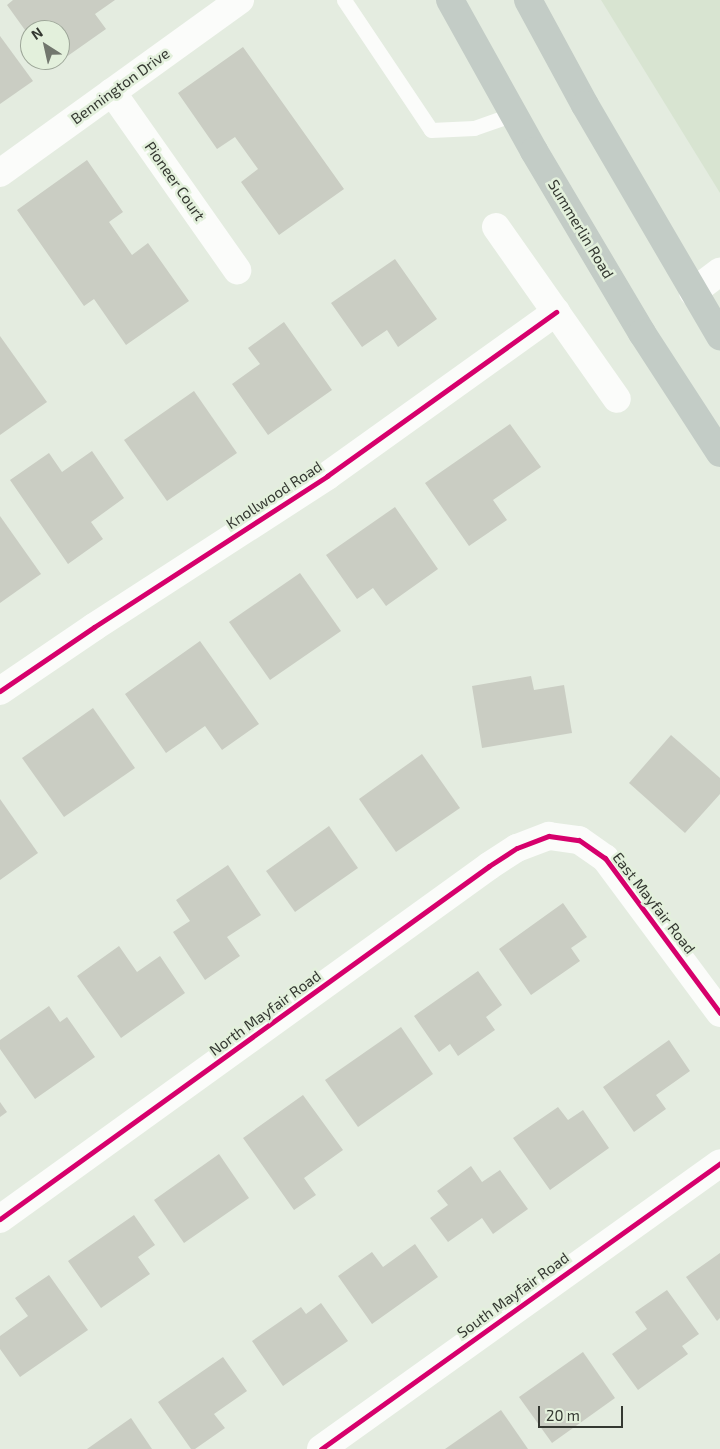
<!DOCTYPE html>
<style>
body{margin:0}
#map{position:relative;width:720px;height:1449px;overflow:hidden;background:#e4ece0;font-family:"Exo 2",sans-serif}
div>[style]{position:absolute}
.built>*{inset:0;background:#d8e4d1}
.building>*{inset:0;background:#cacdc3}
.service>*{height:15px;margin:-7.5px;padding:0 7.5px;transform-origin:7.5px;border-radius:7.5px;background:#fbfcfa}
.minor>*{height:28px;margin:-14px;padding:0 14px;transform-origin:14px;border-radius:14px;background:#fbfcfa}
.primary>*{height:28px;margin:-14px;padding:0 14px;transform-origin:14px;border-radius:14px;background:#c3ccc6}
.cycleway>*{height:5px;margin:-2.5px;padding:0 2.5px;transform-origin:2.5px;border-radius:2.5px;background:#d6006c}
span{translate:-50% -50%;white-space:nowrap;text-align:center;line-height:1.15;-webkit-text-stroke:5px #e3f0dc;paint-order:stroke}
.street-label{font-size:15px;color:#343831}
.north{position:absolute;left:20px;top:20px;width:50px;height:50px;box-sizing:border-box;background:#e3f0dc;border:1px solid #9da698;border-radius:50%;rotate:325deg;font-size:14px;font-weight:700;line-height:20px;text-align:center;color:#343831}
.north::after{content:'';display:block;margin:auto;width:18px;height:22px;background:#72776e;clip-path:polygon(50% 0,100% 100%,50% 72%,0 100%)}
.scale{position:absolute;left:538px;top:1406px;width:85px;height:22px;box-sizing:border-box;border:2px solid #343831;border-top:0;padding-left:6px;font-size:15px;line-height:18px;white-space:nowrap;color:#343831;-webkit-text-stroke:4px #e3f0dc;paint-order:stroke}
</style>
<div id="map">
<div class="built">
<i style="clip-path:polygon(601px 0,720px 0,720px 193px)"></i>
</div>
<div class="building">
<i style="clip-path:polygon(13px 0,115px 0,95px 14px,106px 29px,52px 67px,46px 60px,60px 60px,60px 30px,30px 30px,30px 37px,7px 5px)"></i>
<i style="clip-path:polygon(0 36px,33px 81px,0 104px)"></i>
<i style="clip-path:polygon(243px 47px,344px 189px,279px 235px,241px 182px,258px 169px,235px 137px,217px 149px,178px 93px)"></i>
<i style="clip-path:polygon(87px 160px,123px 212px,109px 222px,132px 255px,148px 243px,189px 301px,126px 345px,94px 299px,84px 306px,17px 210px)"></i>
<i style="clip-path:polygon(395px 259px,437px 319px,398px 347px,387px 330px,362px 347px,331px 303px)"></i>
<i style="clip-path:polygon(284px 322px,332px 390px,268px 435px,232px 384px,260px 364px,248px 348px)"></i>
<i style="clip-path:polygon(0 336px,47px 402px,0 435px)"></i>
<i style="clip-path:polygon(194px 391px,237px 453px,167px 501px,124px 440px)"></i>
<i style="clip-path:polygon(510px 424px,541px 467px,493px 500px,507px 520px,469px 546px,425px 483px)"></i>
<i style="clip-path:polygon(92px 451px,124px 498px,91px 522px,103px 539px,68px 564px,10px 480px,49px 453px,62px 472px)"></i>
<i style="clip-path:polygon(395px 507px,438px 569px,386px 606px,373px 588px,357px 599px,326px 555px)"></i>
<i style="clip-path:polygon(0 516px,41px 574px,0 603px)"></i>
<i style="clip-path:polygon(300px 573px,341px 631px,270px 680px,229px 622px)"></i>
<i style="clip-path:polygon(200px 641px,259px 724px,222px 750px,205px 726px,166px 753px,125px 694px)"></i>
<i style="clip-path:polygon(531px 676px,534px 690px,564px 685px,572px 733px,482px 748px,472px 686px)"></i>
<i style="clip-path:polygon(93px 708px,135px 768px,64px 817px,22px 758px)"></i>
<i style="clip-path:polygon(671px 735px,720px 778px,720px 794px,685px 833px,629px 783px)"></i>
<i style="clip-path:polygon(422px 754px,460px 808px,396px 852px,359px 799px)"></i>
<i style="clip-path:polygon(0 799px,38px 853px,0 880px)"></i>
<i style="clip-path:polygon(329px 826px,358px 868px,295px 912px,266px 871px)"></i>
<i style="clip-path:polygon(228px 865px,261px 915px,227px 937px,240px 956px,205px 980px,173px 932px,190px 921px,176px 900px)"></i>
<i style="clip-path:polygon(563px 903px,587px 937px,571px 948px,580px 961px,531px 995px,499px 949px)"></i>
<i style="clip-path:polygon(119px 946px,137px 972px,160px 956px,185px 993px,121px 1038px,77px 976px)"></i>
<i style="clip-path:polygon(478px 971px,502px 1005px,486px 1017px,495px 1030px,458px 1056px,450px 1044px,439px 1052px,414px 1016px)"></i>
<i style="clip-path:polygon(49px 1006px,60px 1022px,67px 1017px,95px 1057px,35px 1099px,0 1049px,0 1040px)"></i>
<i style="clip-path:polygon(401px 1027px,433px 1074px,358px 1127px,325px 1080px)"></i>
<i style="clip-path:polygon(669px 1040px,690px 1071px,656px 1095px,666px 1109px,634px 1132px,603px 1087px)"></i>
<i style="clip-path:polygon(303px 1095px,343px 1150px,304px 1178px,316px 1195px,294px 1210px,243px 1138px)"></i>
<i style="clip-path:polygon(0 1102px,7px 1112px,0 1117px)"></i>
<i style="clip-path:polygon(558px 1107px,568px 1120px,583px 1110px,609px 1148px,550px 1190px,513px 1138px)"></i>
<i style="clip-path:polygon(219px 1154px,249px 1198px,184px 1243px,154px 1200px)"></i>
<i style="clip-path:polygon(471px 1166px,482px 1182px,500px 1170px,528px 1209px,493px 1234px,482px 1218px,448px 1242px,430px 1218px,448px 1205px,437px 1191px)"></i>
<i style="clip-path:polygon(134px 1215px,155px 1245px,138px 1257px,150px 1274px,101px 1308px,68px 1261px)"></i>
<i style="clip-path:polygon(415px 1244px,438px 1277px,372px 1324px,338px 1276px,372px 1252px,383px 1267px)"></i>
<i style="clip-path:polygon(720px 1253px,720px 1318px,717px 1321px,686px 1277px)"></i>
<i style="clip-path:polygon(49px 1275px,88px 1330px,20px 1377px,0 1349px,0 1336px,28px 1316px,15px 1298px)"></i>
<i style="clip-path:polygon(667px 1290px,699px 1334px,682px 1346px,688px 1354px,638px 1390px,612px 1354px,647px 1329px,635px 1312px)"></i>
<i style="clip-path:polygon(321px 1303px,348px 1341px,283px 1386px,252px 1341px,301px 1307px,306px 1314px)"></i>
<i style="clip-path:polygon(583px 1352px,615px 1398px,552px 1443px,519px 1397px)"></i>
<i style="clip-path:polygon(223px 1357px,247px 1391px,214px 1414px,225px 1428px,195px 1449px,191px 1449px,158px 1402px)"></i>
<i style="clip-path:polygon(501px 1410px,528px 1449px,445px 1449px)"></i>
<i style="clip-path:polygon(131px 1418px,152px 1449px,87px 1449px)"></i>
</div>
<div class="service">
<i style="left:344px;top:0;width:156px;rotate:56.2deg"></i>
<i style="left:431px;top:130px;width:43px;rotate:-2.7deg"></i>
<i style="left:474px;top:128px;width:42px;rotate:-19.3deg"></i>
</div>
<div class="minor">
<i style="left:112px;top:92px;width:218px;rotate:54.9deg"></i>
<i style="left:0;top:173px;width:296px;rotate:-35.8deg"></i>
<i style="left:496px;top:227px;width:210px;rotate:54.9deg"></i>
<i style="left:693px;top:292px;width:34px;rotate:-37deg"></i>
<i style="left:0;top:691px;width:114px;rotate:-34.2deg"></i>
<i style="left:94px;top:627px;width:278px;rotate:-32.9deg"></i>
<i style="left:327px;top:476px;width:282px;rotate:-35.6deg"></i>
<i style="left:0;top:1219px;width:603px;rotate:-35.82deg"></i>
<i style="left:489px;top:866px;width:33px;rotate:-33deg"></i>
<i style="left:517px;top:848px;width:34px;rotate:-21deg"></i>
<i style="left:549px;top:836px;width:30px;rotate:8deg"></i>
<i style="left:579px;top:840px;width:32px;rotate:35deg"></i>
<i style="left:605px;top:858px;width:193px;rotate:53.4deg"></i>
<i style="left:321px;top:1449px;width:491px;rotate:-35.6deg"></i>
</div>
<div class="primary">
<i style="left:450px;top:0;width:173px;rotate:60.9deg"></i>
<i style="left:534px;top:151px;width:212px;rotate:59.3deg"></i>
<i style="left:642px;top:333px;width:143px;rotate:57deg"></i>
<i style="left:528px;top:0;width:119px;rotate:61.5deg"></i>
<i style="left:585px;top:105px;width:268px;rotate:59.7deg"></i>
</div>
<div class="cycleway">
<i style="left:0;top:691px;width:114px;rotate:-34.2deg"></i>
<i style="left:94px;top:627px;width:278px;rotate:-32.9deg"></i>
<i style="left:327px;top:476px;width:282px;rotate:-35.6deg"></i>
<i style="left:0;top:1219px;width:603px;rotate:-35.82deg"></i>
<i style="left:489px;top:866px;width:33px;rotate:-33deg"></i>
<i style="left:517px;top:848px;width:34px;rotate:-21deg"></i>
<i style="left:549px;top:836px;width:30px;rotate:8deg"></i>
<i style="left:579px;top:840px;width:32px;rotate:35deg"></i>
<i style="left:605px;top:858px;width:193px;rotate:53.4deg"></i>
<i style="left:321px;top:1449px;width:491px;rotate:-35.6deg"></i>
</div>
<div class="street-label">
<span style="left:120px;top:86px;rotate:-36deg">Bennington Drive</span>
<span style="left:175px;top:181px;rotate:55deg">Pioneer Court</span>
<span style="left:581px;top:229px;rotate:59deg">Summerlin Road</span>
<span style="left:274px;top:495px;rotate:-33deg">Knollwood Road</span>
<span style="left:654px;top:903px;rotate:52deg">East Mayfair Road</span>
<span style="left:265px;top:1013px;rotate:-36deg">North Mayfair Road</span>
<span style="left:513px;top:1295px;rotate:-36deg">South Mayfair Road</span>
</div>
<div class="north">N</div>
<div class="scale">20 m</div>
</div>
